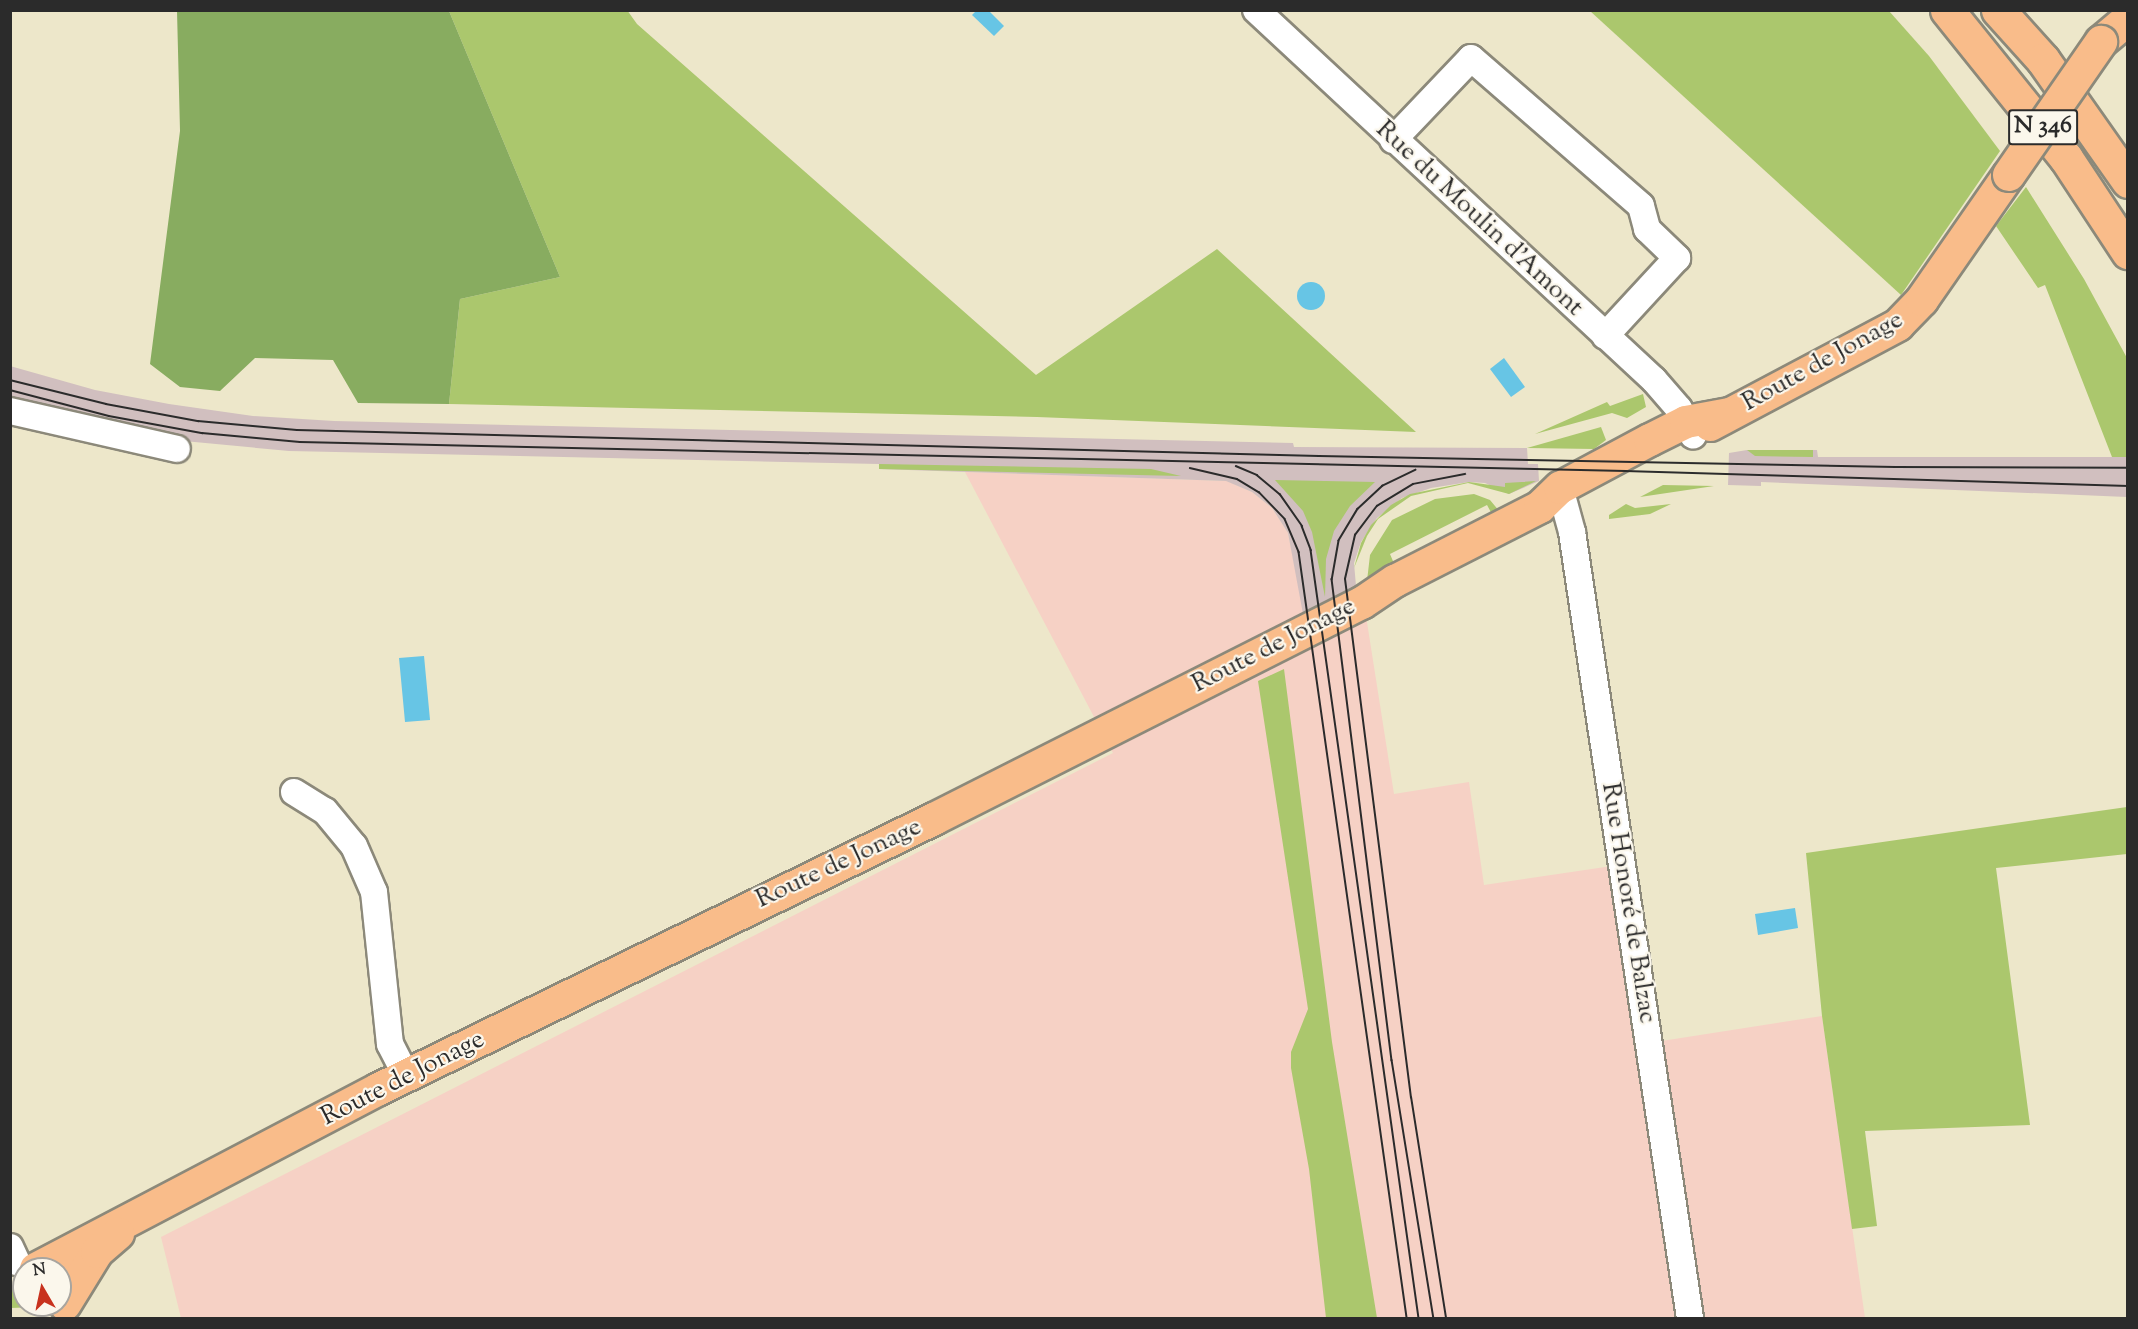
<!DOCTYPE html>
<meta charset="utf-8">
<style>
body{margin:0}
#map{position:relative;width:2138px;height:1329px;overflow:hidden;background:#ede7ca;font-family:"Sorts Mill Goudy",serif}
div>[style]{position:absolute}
.built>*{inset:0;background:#f6d1c5}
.industrial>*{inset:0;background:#d1bfbf}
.green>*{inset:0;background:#abc76d}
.forest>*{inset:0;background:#88ac60}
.water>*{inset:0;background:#67c5e5}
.round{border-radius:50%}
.roads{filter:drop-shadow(2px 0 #8c897a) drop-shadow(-2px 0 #8c897a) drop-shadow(0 2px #8c897a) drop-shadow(0 -2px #8c897a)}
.minor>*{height:26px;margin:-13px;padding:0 13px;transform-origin:13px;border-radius:13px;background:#fff}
.major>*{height:32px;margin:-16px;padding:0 16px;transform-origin:16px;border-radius:16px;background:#f9bc8a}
.highway>*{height:33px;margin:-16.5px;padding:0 16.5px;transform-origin:16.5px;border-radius:16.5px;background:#f9bc8a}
.tram>*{height:1.5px;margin:-0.75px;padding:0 0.75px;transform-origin:0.75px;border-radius:0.75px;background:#2b2b2b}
.bridges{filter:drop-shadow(2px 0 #8c897a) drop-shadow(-2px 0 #8c897a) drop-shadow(0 2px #8c897a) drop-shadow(0 -2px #8c897a)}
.major-bridge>*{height:32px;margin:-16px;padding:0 16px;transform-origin:16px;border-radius:16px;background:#f9bc8a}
span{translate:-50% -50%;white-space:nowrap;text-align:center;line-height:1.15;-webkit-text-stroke:4.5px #fbf7ec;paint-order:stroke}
.shield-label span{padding:2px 4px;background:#fbf7ec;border:2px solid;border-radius:4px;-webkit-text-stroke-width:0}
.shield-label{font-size:24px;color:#2b2b2b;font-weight:700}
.street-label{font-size:26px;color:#2b2b2b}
.frame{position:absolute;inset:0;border:12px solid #2b2b2b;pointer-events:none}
.north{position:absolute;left:12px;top:1257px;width:60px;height:60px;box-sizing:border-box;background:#fbf7ec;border:2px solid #a8a59f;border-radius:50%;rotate:351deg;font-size:16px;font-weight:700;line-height:24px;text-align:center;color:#2b2b2b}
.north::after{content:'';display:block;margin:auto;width:21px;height:27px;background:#c8321e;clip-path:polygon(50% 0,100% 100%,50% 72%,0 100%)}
</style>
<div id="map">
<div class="built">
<i style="clip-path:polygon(965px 472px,1227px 481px,1252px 492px,1272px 508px,1288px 533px,1300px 591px,1361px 584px,1394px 794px,1469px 782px,1484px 885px,1612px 866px,1636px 1045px,1822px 1016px,1865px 1318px,181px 1318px,161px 1237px,1113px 753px)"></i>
</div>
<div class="industrial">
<i style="clip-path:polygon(10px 366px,95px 390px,169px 404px,253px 416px,334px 421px,1293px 443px,1294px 447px,1527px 448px,1528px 464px,1538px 464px,1539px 481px,1509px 494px,1485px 483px,1469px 482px,1431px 488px,1402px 498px,1377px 518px,1361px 542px,1354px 563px,1356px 586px,1303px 614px,1288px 533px,1272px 508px,1252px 492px,1226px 481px,879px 469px,879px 464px,289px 451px,184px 441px,11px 403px)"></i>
<i style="clip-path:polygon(1747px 450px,1817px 450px,1818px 457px,2127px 457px,2127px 497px,1761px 482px,1761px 486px,1728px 485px,1729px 453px)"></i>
</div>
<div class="green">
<i style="clip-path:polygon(627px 10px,637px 24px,1036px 375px,1217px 249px,1416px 432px,1037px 417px,449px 404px,460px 299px,560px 277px,449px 11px)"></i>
<i style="clip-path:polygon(1874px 10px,1889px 11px,1929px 56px,2000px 151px,1901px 295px,1590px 11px)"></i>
<i style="clip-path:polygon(2026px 187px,2084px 279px,2127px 358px,2127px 457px,2112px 457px,2045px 285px,2038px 288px,1996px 226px)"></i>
<i style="clip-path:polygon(1643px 394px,1646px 407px,1627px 418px,1612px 413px,1535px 434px,1607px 402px,1610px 406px)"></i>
<i style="clip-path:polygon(1601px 427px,1606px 440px,1594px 449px,1527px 448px)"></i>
<i style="clip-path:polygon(1747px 450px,1813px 450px,1813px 457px,1755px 456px)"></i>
<i style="clip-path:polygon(879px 464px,1151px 469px,1181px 476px,879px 469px)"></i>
<i style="clip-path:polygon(1275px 480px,1375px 482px,1350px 506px,1334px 531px,1326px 559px,1325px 597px,1312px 532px,1303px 511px)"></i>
<i style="clip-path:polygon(1536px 481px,1509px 494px,1468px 483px,1411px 496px,1378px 519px,1367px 536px,1354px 568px,1361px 543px,1371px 525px,1391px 505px,1410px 494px,1469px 482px,1505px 487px,1505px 483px)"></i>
<i style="clip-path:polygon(1663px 485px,1714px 486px,1640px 497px)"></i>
<i style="clip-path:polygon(1474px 494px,1490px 500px,1500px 512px,1493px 516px,1487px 505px,1390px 554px,1395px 566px,1367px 581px,1370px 555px,1392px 520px,1435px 499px)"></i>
<i style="clip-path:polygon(1626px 504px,1635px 508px,1671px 504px,1650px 514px,1609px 519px,1609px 515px)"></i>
<i style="clip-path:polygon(1284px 669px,1332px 1042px,1377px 1318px,1326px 1318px,1309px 1169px,1291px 1068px,1291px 1052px,1308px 1009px,1258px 681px)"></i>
<i style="clip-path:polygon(2127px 807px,2127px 854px,1996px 868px,2030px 1125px,1865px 1131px,1877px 1226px,1852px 1229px,1822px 1016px,1806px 853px)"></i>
<i style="clip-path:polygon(23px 1287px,24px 1305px,37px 1307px,11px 1308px,11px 1288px)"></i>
</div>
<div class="forest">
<i style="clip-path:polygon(177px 11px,449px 11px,560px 277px,460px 299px,449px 404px,358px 403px,333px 360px,255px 358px,220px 391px,180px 387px,150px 364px,180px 131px)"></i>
</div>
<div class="water">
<i style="clip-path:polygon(976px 11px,989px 11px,1004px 26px,994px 36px,972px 15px)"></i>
<i class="round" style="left:1297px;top:282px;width:28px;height:28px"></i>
<i style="clip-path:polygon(1504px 358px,1525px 387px,1511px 397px,1490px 369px)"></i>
<i style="clip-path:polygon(424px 656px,430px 720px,405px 722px,399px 658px)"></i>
<i style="clip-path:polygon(1795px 908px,1798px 928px,1758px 935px,1755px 914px)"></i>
</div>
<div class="roads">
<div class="minor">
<i style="left:1256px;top:10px;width:543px;rotate:42.91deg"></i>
<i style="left:1654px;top:380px;width:38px;rotate:49deg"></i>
<i style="left:1679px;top:409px;width:30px;rotate:62deg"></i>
<i style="left:1393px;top:140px;width:113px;rotate:-46.4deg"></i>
<i style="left:1471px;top:58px;width:225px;rotate:41deg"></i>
<i style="left:1641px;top:206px;width:24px;rotate:75deg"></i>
<i style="left:1647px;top:229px;width:42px;rotate:44deg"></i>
<i style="left:1677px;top:258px;width:106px;rotate:132.7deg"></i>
<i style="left:10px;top:411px;width:171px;rotate:12.8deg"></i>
<i style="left:1560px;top:488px;width:46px;rotate:74.7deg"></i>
<i style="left:1572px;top:532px;width:795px;rotate:81.46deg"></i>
<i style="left:294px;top:792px;width:36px;rotate:32deg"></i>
<i style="left:325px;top:811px;width:45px;rotate:50.4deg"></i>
<i style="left:354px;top:846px;width:50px;rotate:66.5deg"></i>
<i style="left:374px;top:892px;width:153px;rotate:84deg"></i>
<i style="left:390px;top:1044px;width:35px;rotate:63deg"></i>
<i style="left:10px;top:1247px;width:17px;rotate:65deg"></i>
</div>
<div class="major">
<i style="left:2101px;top:42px;width:35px;rotate:-40deg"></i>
<i style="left:1710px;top:425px;width:213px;rotate:-28deg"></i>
<i style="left:1898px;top:325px;width:35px;rotate:-46deg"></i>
<i style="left:1922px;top:300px;width:152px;rotate:-55.2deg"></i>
<i style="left:36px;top:1269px;width:387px;rotate:-27.7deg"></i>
<i style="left:379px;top:1089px;width:617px;rotate:-25.94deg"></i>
<i style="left:934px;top:819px;width:479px;rotate:-26.8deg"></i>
<i style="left:1362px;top:603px;width:40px;rotate:-34deg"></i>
<i style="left:1395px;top:581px;width:163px;rotate:-27deg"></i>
<i style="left:1540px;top:507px;width:28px;rotate:-44deg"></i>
<i style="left:1560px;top:488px;width:102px;rotate:-28.1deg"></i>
<i style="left:1650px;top:440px;width:40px;rotate:-26.6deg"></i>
<i style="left:1686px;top:422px;width:44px;rotate:-10.5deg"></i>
<i style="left:65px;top:1304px;width:61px;rotate:-58.4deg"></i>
<i style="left:97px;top:1252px;width:28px;rotate:-41deg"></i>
</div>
<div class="highway">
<i style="left:1947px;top:10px;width:190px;rotate:51.2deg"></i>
<i style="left:2066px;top:158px;width:113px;rotate:56.6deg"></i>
<i style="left:1998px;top:10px;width:67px;rotate:48deg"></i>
<i style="left:2043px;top:60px;width:148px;rotate:54.9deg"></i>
</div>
</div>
<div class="tram">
<i style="left:10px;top:380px;width:99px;rotate:14deg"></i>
<i style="left:106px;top:404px;width:94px;rotate:10.5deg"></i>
<i style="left:198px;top:421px;width:99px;rotate:5.2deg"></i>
<i style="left:297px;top:430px;width:1022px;rotate:1.46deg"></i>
<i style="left:1319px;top:456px;width:576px;rotate:1.09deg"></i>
<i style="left:1895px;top:467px;width:233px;rotate:0.2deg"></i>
<i style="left:10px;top:390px;width:102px;rotate:14.7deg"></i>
<i style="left:109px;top:416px;width:95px;rotate:10.4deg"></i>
<i style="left:202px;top:433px;width:98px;rotate:5.2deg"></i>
<i style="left:300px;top:442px;width:1326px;rotate:1.25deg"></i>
<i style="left:1626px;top:471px;width:502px;rotate:1.71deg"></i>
<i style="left:1236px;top:466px;width:23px;rotate:23deg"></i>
<i style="left:1257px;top:475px;width:30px;rotate:40deg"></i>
<i style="left:1280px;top:494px;width:39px;rotate:55deg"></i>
<i style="left:1302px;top:526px;width:26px;rotate:69deg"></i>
<i style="left:1311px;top:550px;width:776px;rotate:82deg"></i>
<i style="left:1190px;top:468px;width:48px;rotate:13.2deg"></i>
<i style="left:1237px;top:479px;width:26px;rotate:31deg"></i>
<i style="left:1259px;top:492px;width:37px;rotate:46deg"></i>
<i style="left:1285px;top:519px;width:36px;rotate:67deg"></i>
<i style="left:1299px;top:552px;width:774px;rotate:81.97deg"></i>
<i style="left:1416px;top:470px;width:37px;rotate:154deg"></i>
<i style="left:1383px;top:486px;width:34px;rotate:137deg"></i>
<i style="left:1358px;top:509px;width:37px;rotate:121deg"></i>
<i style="left:1339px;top:541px;width:39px;rotate:100deg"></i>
<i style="left:1332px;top:579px;width:485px;rotate:82.9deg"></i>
<i style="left:1392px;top:1060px;width:261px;rotate:80.8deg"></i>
<i style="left:1446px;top:1318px;width:223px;rotate:-99deg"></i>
<i style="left:1411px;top:1098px;width:523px;rotate:-97.25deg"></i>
<i style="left:1345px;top:579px;width:45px;rotate:-77.2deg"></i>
<i style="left:1355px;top:535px;width:36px;rotate:-53deg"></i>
<i style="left:1377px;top:506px;width:42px;rotate:-31.4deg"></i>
<i style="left:1413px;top:484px;width:53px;rotate:-10.9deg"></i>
</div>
<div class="bridges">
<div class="major-bridge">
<i style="left:2009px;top:175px;width:162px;rotate:-55.3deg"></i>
</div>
</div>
<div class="shield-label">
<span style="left:2043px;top:127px">N 346</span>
</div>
<div class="street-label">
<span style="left:1479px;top:219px;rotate:43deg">Rue du Moulin d'Amont</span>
<span style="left:1823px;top:362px;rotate:-29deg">Route de Jonage</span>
<span style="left:1274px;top:646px;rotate:-27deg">Route de Jonage</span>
<span style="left:839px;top:864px;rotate:-25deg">Route de Jonage</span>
<span style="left:1628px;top:903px;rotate:81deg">Rue Honoré de Balzac</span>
<span style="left:403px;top:1079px;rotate:-27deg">Route de Jonage</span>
</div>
<div class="frame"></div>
<div class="north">N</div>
</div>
